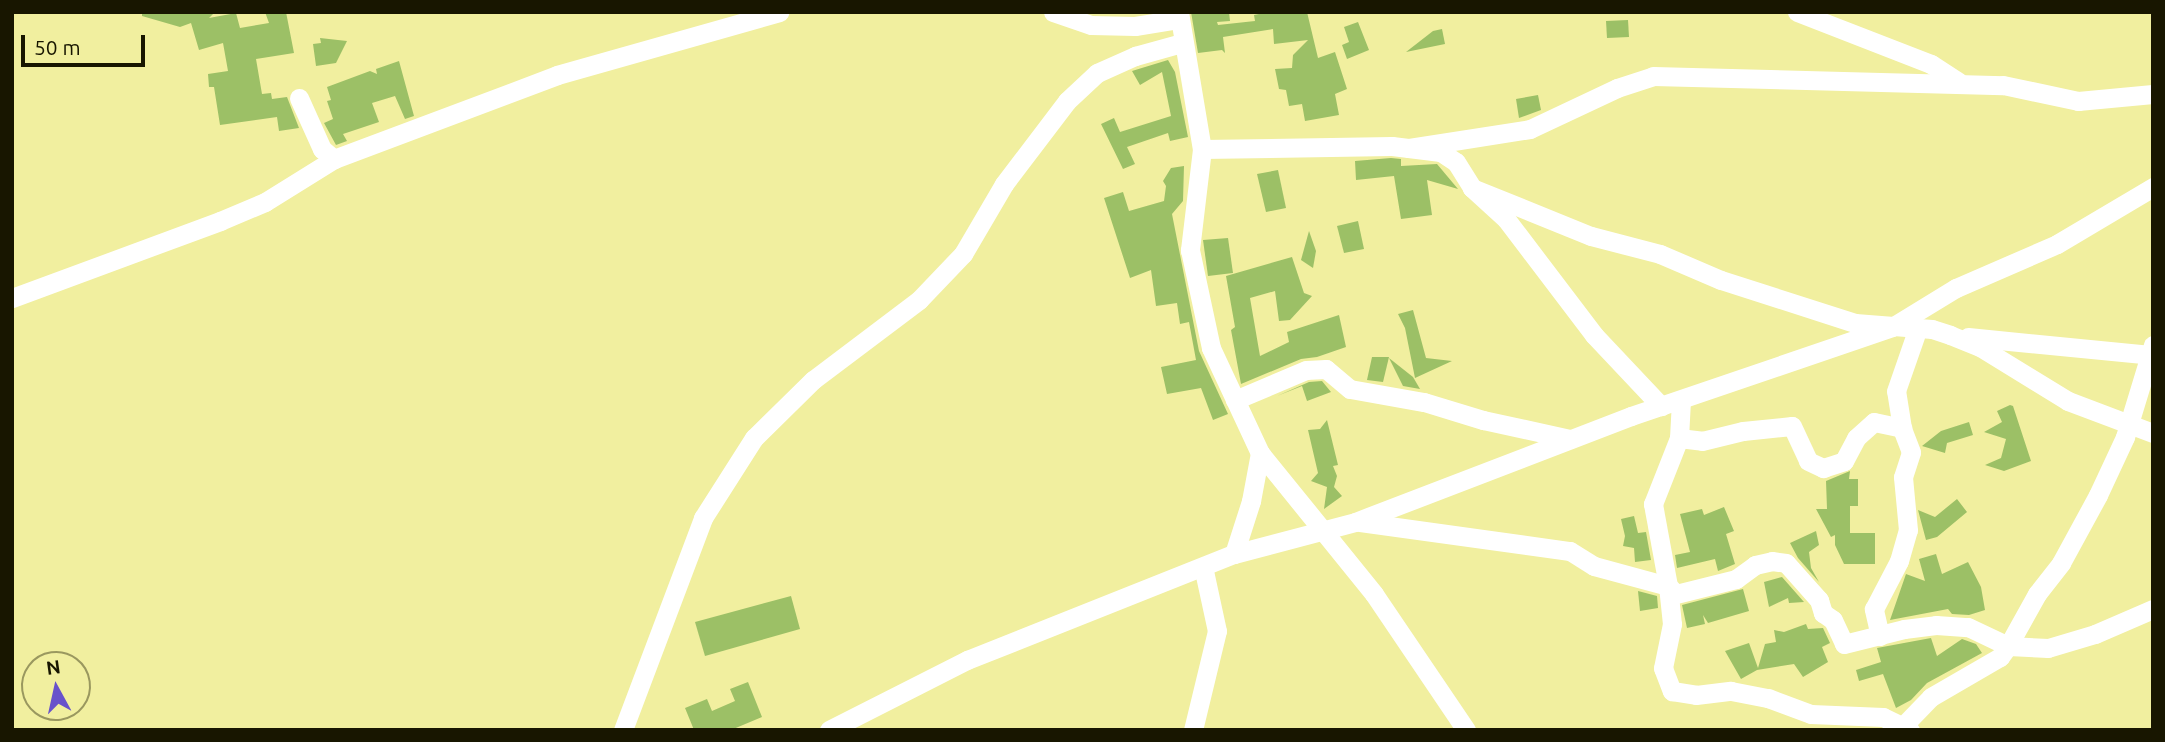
<!DOCTYPE html>
<style>
body{margin:0}
#map{position:relative;width:2165px;height:742px;overflow:hidden;background:#f1ef9f;font-family:Ubuntu,sans-serif}
div>[style]{position:absolute}
.building>*{inset:0;background:#9cc066}
.minor>*{height:19px;margin:-9.5px;padding:0 9.5px;transform-origin:9.5px;border-radius:9.5px;background:#fff}
span{translate:-50% -50%;white-space:nowrap;text-align:center;line-height:1.15;-webkit-text-stroke:5px #f1ef9f;paint-order:stroke}
.frame{position:absolute;inset:0;border:14px solid #181600;pointer-events:none}
.north{position:absolute;left:21px;top:651px;width:70px;height:70px;box-sizing:border-box;background:#f1ef9f;border:2px solid #9a985f;border-radius:50%;rotate:352deg;font-size:19px;font-weight:700;line-height:28px;text-align:center;color:#181600}
.north::after{content:'';display:block;margin:auto;width:24px;height:32px;background:#6852cb;clip-path:polygon(50% 0,100% 100%,50% 72%,0 100%)}
.scale{position:absolute;left:21px;top:35px;width:124px;height:32px;box-sizing:border-box;border:4px solid #181600;border-top:0;padding-left:9px;font-size:21px;line-height:24px;white-space:nowrap;color:#181600;-webkit-text-stroke:5px #f1ef9f;paint-order:stroke}
</style>
<div id="map">
<div class="building">
<i style="clip-path:polygon(142px 12px,215px 12px,209px 18px,236px 13px,240px 28px,269px 23px,265px 12px,286px 12px,294px 53px,256px 59px,262px 94px,271px 93px,272px 99px,287px 97px,299px 128px,279px 131px,277px 117px,220px 125px,214px 87px,209px 87px,208px 74px,228px 71px,223px 43px,199px 50px,191px 23px,180px 27px,142px 16px)"></i>
<i style="clip-path:polygon(1191px 12px,1229px 12px,1230px 21px,1217px 22px,1218px 25px,1255px 21px,1254px 15px,1269px 12px,1307px 12px,1318px 58px,1335px 52px,1347px 89px,1335px 94px,1339px 115px,1305px 121px,1302px 104px,1289px 106px,1286px 90px,1279px 89px,1275px 69px,1292px 68px,1293px 55px,1308px 40px,1274px 44px,1273px 29px,1223px 37px,1225px 53px,1222px 50px,1198px 53px)"></i>
<i style="clip-path:polygon(1628px 20px,1629px 37px,1607px 38px,1606px 21px)"></i>
<i style="clip-path:polygon(1358px 22px,1369px 50px,1347px 59px,1342px 45px,1349px 42px,1344px 27px)"></i>
<i style="clip-path:polygon(1442px 29px,1445px 44px,1406px 52px,1433px 31px)"></i>
<i style="clip-path:polygon(320px 38px,347px 41px,336px 63px,316px 66px,313px 44px,321px 43px)"></i>
<i style="clip-path:polygon(1168px 60px,1175px 72px,1188px 137px,1170px 141px,1168px 133px,1127px 147px,1135px 164px,1123px 169px,1101px 124px,1114px 118px,1120px 132px,1171px 116px,1162px 72px,1140px 85px,1132px 71px)"></i>
<i style="clip-path:polygon(399px 61px,414px 116px,405px 119px,395px 96px,372px 103px,379px 122px,343px 134px,347px 141px,336px 145px,324px 123px,333px 119px,327px 101px,331px 100px,327px 87px,370px 71px,377px 74px,376px 69px)"></i>
<i style="clip-path:polygon(1538px 95px,1541px 110px,1519px 118px,1516px 99px)"></i>
<i style="clip-path:polygon(1391px 158px,1401px 159px,1401px 166px,1437px 164px,1458px 189px,1427px 180px,1432px 215px,1401px 219px,1394px 176px,1356px 180px,1355px 161px)"></i>
<i style="clip-path:polygon(1184px 166px,1183px 201px,1172px 214px,1199px 351px,1228px 414px,1213px 420px,1201px 388px,1167px 394px,1161px 367px,1196px 360px,1189px 322px,1180px 324px,1177px 303px,1156px 306px,1151px 270px,1130px 278px,1104px 198px,1123px 192px,1129px 211px,1164px 201px,1166px 186px,1163px 181px,1171px 168px)"></i>
<i style="clip-path:polygon(1278px 170px,1286px 208px,1266px 212px,1257px 174px)"></i>
<i style="clip-path:polygon(1358px 221px,1364px 249px,1344px 253px,1337px 226px)"></i>
<i style="clip-path:polygon(1309px 231px,1316px 251px,1313px 268px,1301px 260px)"></i>
<i style="clip-path:polygon(1228px 238px,1233px 273px,1208px 276px,1203px 240px)"></i>
<i style="clip-path:polygon(1292px 257px,1304px 293px,1312px 296px,1290px 320px,1279px 321px,1275px 291px,1250px 298px,1260px 356px,1289px 342px,1287px 332px,1339px 315px,1346px 347px,1317px 357px,1301px 359px,1241px 384px,1231px 330px,1235px 327px,1226px 276px)"></i>
<i style="clip-path:polygon(1413px 310px,1426px 358px,1452px 361px,1415px 378px,1405px 328px,1398px 314px)"></i>
<i style="clip-path:polygon(1372px 357px,1389px 357px,1383px 382px,1367px 380px)"></i>
<i style="clip-path:polygon(1389px 358px,1413px 377px,1420px 389px,1403px 386px)"></i>
<i style="clip-path:polygon(1322px 381px,1331px 392px,1307px 401px,1302px 386px,1277px 396px,1309px 382px)"></i>
<i style="clip-path:polygon(2010px 405px,2013px 406px,2031px 461px,2004px 471px,1985px 465px,2001px 458px,2006px 439px,1984px 432px,2002px 422px,1997px 411px)"></i>
<i style="clip-path:polygon(1327px 420px,1338px 465px,1333px 466px,1337px 476px,1334px 487px,1342px 496px,1324px 509px,1327px 487px,1311px 481px,1318px 473px,1308px 430px,1320px 429px)"></i>
<i style="clip-path:polygon(1969px 422px,1973px 435px,1947px 443px,1945px 453px,1922px 446px,1941px 431px)"></i>
<i style="clip-path:polygon(1850px 471px,1849px 479px,1858px 479px,1858px 506px,1850px 506px,1850px 533px,1875px 533px,1875px 564px,1844px 564px,1835px 545px,1835px 535px,1831px 537px,1816px 509px,1827px 509px,1826px 481px)"></i>
<i style="clip-path:polygon(1957px 499px,1967px 512px,1937px 537px,1926px 540px,1918px 510px,1935px 517px)"></i>
<i style="clip-path:polygon(1724px 507px,1734px 531px,1726px 534px,1735px 564px,1718px 571px,1715px 559px,1677px 568px,1675px 555px,1690px 552px,1680px 514px,1702px 509px,1704px 515px)"></i>
<i style="clip-path:polygon(1634px 516px,1638px 533px,1646px 532px,1651px 560px,1635px 562px,1634px 548px,1623px 546px,1625px 536px,1621px 519px)"></i>
<i style="clip-path:polygon(1816px 531px,1819px 545px,1809px 552px,1811px 568px,1819px 582px,1798px 558px,1790px 543px)"></i>
<i style="clip-path:polygon(1936px 554px,1942px 574px,1968px 562px,1981px 587px,1985px 610px,1969px 615px,1952px 614px,1948px 609px,1890px 620px,1906px 574px,1925px 581px,1919px 559px)"></i>
<i style="clip-path:polygon(1782px 577px,1804px 602px,1789px 603px,1788px 598px,1769px 607px,1764px 582px)"></i>
<i style="clip-path:polygon(1743px 589px,1749px 611px,1708px 623px,1703px 615px,1705px 624px,1687px 628px,1682px 605px)"></i>
<i style="clip-path:polygon(1638px 591px,1657px 596px,1658px 608px,1640px 611px)"></i>
<i style="clip-path:polygon(791px 596px,800px 629px,705px 656px,695px 622px)"></i>
<i style="clip-path:polygon(1806px 624px,1808px 629px,1823px 628px,1830px 643px,1822px 647px,1828px 662px,1803px 677px,1794px 664px,1757px 670px,1741px 679px,1725px 651px,1749px 643px,1758px 668px,1765px 644px,1776px 642px,1774px 630px,1784px 632px)"></i>
<i style="clip-path:polygon(1931px 638px,1937px 656px,1962px 639px,1976px 644px,1982px 653px,1927px 683px,1911px 700px,1896px 708px,1883px 674px,1859px 681px,1856px 670px,1881px 662px,1877px 648px)"></i>
<i style="clip-path:polygon(748px 682px,762px 717px,731px 730px,694px 730px,685px 708px,707px 699px,712px 711px,735px 701px,730px 689px)"></i>
</div>
<div class="minor">
<i style="left:1053px;top:12px;width:40px;rotate:18.9deg"></i>
<i style="left:1091px;top:25px;width:44px;rotate:1.3deg"></i>
<i style="left:1135px;top:26px;width:45px;rotate:-9deg"></i>
<i style="left:1179px;top:12px;width:139px;rotate:80.5deg"></i>
<i style="left:1202px;top:149px;width:102px;rotate:96.8deg"></i>
<i style="left:1190px;top:250px;width:100px;rotate:77.9deg"></i>
<i style="left:1211px;top:348px;width:116px;rotate:65deg"></i>
<i style="left:1260px;top:453px;width:181px;rotate:51deg"></i>
<i style="left:1374px;top:594px;width:164px;rotate:55.9deg"></i>
<i style="left:1797px;top:12px;width:144px;rotate:21.2deg"></i>
<i style="left:1931px;top:64px;width:33px;rotate:33deg"></i>
<i style="left:299px;top:98px;width:56px;rotate:65.7deg"></i>
<i style="left:322px;top:149px;width:16px;rotate:40deg"></i>
<i style="left:1409px;top:148px;width:122px;rotate:-8.9deg"></i>
<i style="left:1530px;top:129px;width:96px;rotate:-25.2deg"></i>
<i style="left:1617px;top:88px;width:38px;rotate:-18deg"></i>
<i style="left:1653px;top:76px;width:350px;rotate:1.5deg"></i>
<i style="left:2003px;top:85px;width:77px;rotate:12deg"></i>
<i style="left:2078px;top:101px;width:75px;rotate:-5.3deg"></i>
<i style="left:1202px;top:149px;width:190px;rotate:-0.9deg"></i>
<i style="left:1392px;top:146px;width:49px;rotate:7deg"></i>
<i style="left:1441px;top:152px;width:18px;rotate:34deg"></i>
<i style="left:1456px;top:162px;width:31px;rotate:58deg"></i>
<i style="left:1472px;top:188px;width:46px;rotate:42.4deg"></i>
<i style="left:1506px;top:219px;width:146px;rotate:52.8deg"></i>
<i style="left:1594px;top:335px;width:98px;rotate:46.7deg"></i>
<i style="left:1472px;top:188px;width:128px;rotate:22deg"></i>
<i style="left:1591px;top:236px;width:71px;rotate:14.6deg"></i>
<i style="left:1660px;top:254px;width:66px;rotate:23.1deg"></i>
<i style="left:1721px;top:280px;width:141px;rotate:17.8deg"></i>
<i style="left:1855px;top:323px;width:77px;rotate:4.5deg"></i>
<i style="left:1932px;top:329px;width:19px;rotate:18deg"></i>
<i style="left:1950px;top:335px;width:32px;rotate:22deg"></i>
<i style="left:1980px;top:347px;width:103px;rotate:31.5deg"></i>
<i style="left:2068px;top:401px;width:91px;rotate:20.6deg"></i>
<i style="left:12px;top:298px;width:222px;rotate:-20.3deg"></i>
<i style="left:220px;top:221px;width:49px;rotate:-22.9deg"></i>
<i style="left:265px;top:202px;width:81px;rotate:-31.9deg"></i>
<i style="left:334px;top:159px;width:238px;rotate:-20.6deg"></i>
<i style="left:557px;top:75px;width:231px;rotate:-15.8deg"></i>
<i style="left:1968px;top:337px;width:186px;rotate:5.6deg"></i>
<i style="left:1235px;top:400px;width:77px;rotate:-22.9deg"></i>
<i style="left:1306px;top:370px;width:20px;rotate:-3deg"></i>
<i style="left:1326px;top:369px;width:31px;rotate:40deg"></i>
<i style="left:1350px;top:389px;width:75px;rotate:10deg"></i>
<i style="left:1424px;top:402px;width:62px;rotate:17deg"></i>
<i style="left:1483px;top:420px;width:89px;rotate:12.3deg"></i>
<i style="left:1681px;top:400px;width:38px;rotate:93deg"></i>
<i style="left:1679px;top:438px;width:71px;rotate:111.5deg"></i>
<i style="left:1653px;top:504px;width:83px;rotate:79.6deg"></i>
<i style="left:1668px;top:586px;width:11px;rotate:45deg"></i>
<i style="left:1676px;top:594px;width:62px;rotate:-14deg"></i>
<i style="left:1736px;top:579px;width:24px;rotate:-36deg"></i>
<i style="left:1755px;top:565px;width:17px;rotate:-13deg"></i>
<i style="left:1772px;top:561px;width:14px;rotate:8deg"></i>
<i style="left:1786px;top:563px;width:50px;rotate:48.3deg"></i>
<i style="left:1819px;top:600px;width:14px;rotate:73deg"></i>
<i style="left:1823px;top:613px;width:12px;rotate:35deg"></i>
<i style="left:1833px;top:620px;width:26px;rotate:65deg"></i>
<i style="left:1844px;top:644px;width:62px;rotate:-14deg"></i>
<i style="left:1904px;top:629px;width:32px;rotate:-7deg"></i>
<i style="left:1936px;top:625px;width:32px;rotate:4deg"></i>
<i style="left:1968px;top:627px;width:44px;rotate:25.4deg"></i>
<i style="left:2008px;top:646px;width:40px;rotate:2.9deg"></i>
<i style="left:2048px;top:648px;width:49px;rotate:-16.6deg"></i>
<i style="left:2095px;top:634px;width:63px;rotate:-23.3deg"></i>
<i style="left:1679px;top:438px;width:23px;rotate:7deg"></i>
<i style="left:1702px;top:441px;width:42px;rotate:-13.7deg"></i>
<i style="left:1743px;top:431px;width:49px;rotate:-5.8deg"></i>
<i style="left:1792px;top:426px;width:38px;rotate:65deg"></i>
<i style="left:1808px;top:461px;width:17px;rotate:25deg"></i>
<i style="left:1823px;top:468px;width:22px;rotate:-18deg"></i>
<i style="left:1844px;top:461px;width:26px;rotate:-62deg"></i>
<i style="left:1856px;top:438px;width:24px;rotate:-42deg"></i>
<i style="left:1874px;top:422px;width:29px;rotate:12deg"></i>
<i style="left:1360px;top:522px;width:212px;rotate:7.9deg"></i>
<i style="left:1570px;top:551px;width:28px;rotate:32deg"></i>
<i style="left:1594px;top:566px;width:77px;rotate:15.1deg"></i>
<i style="left:1668px;top:586px;width:38px;rotate:84deg"></i>
<i style="left:1672px;top:624px;width:45px;rotate:101.6deg"></i>
<i style="left:1663px;top:668px;width:25px;rotate:69deg"></i>
<i style="left:1672px;top:691px;width:24px;rotate:9deg"></i>
<i style="left:1696px;top:695px;width:35px;rotate:-7deg"></i>
<i style="left:1731px;top:691px;width:38px;rotate:11deg"></i>
<i style="left:1768px;top:698px;width:46px;rotate:20.4deg"></i>
<i style="left:1811px;top:714px;width:72px;rotate:2.4deg"></i>
<i style="left:1883px;top:717px;width:30px;rotate:26deg"></i>
<i style="left:1234px;top:554px;width:56px;rotate:-72.2deg"></i>
<i style="left:1251px;top:501px;width:49px;rotate:-79.4deg"></i>
<i style="left:1880px;top:636px;width:28px;rotate:-103deg"></i>
<i style="left:1874px;top:609px;width:54px;rotate:-62.5deg"></i>
<i style="left:1899px;top:561px;width:32px;rotate:-74deg"></i>
<i style="left:1908px;top:530px;width:53px;rotate:-95.4deg"></i>
<i style="left:1903px;top:477px;width:26px;rotate:-72deg"></i>
<i style="left:1911px;top:452px;width:26px;rotate:-111deg"></i>
<i style="left:1902px;top:428px;width:37px;rotate:-99deg"></i>
<i style="left:1896px;top:391px;width:67px;rotate:-70.8deg"></i>
<i style="left:623px;top:730px;width:227px;rotate:-69.3deg"></i>
<i style="left:703px;top:518px;width:95px;rotate:-57.5deg"></i>
<i style="left:754px;top:438px;width:83px;rotate:-44.5deg"></i>
<i style="left:813px;top:380px;width:133px;rotate:-37deg"></i>
<i style="left:919px;top:300px;width:64px;rotate:-46.3deg"></i>
<i style="left:963px;top:254px;width:81px;rotate:-59.6deg"></i>
<i style="left:1004px;top:184px;width:104px;rotate:-52.8deg"></i>
<i style="left:1067px;top:101px;width:41px;rotate:-43deg"></i>
<i style="left:1097px;top:73px;width:42px;rotate:-24.1deg"></i>
<i style="left:1135px;top:56px;width:49px;rotate:-15.5deg"></i>
<i style="left:829px;top:730px;width:155px;rotate:-26.9deg"></i>
<i style="left:967px;top:660px;width:287px;rotate:-21.7deg"></i>
<i style="left:1234px;top:554px;width:125px;rotate:-14.8deg"></i>
<i style="left:1355px;top:522px;width:296px;rotate:-21deg"></i>
<i style="left:1631px;top:416px;width:276px;rotate:-18.8deg"></i>
<i style="left:1892px;top:327px;width:75px;rotate:-31.4deg"></i>
<i style="left:1956px;top:288px;width:110px;rotate:-23.5deg"></i>
<i style="left:2057px;top:244px;width:112px;rotate:-30.7deg"></i>
<i style="left:1193px;top:730px;width:102px;rotate:-76.4deg"></i>
<i style="left:1217px;top:631px;width:66px;rotate:-102.2deg"></i>
<i style="left:1893px;top:730px;width:11px;rotate:-22deg"></i>
<i style="left:1903px;top:726px;width:40px;rotate:-46deg"></i>
<i style="left:1931px;top:697px;width:80px;rotate:-30.1deg"></i>
<i style="left:2000px;top:657px;width:14px;rotate:-54deg"></i>
<i style="left:2008px;top:646px;width:60px;rotate:-60.9deg"></i>
<i style="left:2037px;top:594px;width:39px;rotate:-52deg"></i>
<i style="left:2061px;top:563px;width:77px;rotate:-61.4deg"></i>
<i style="left:2098px;top:495px;width:64px;rotate:-65deg"></i>
<i style="left:2125px;top:437px;width:96px;rotate:-73.1deg"></i>
</div>
<div class="frame"></div>
<div class="north">N</div>
<div class="scale">50 m</div>
</div>
